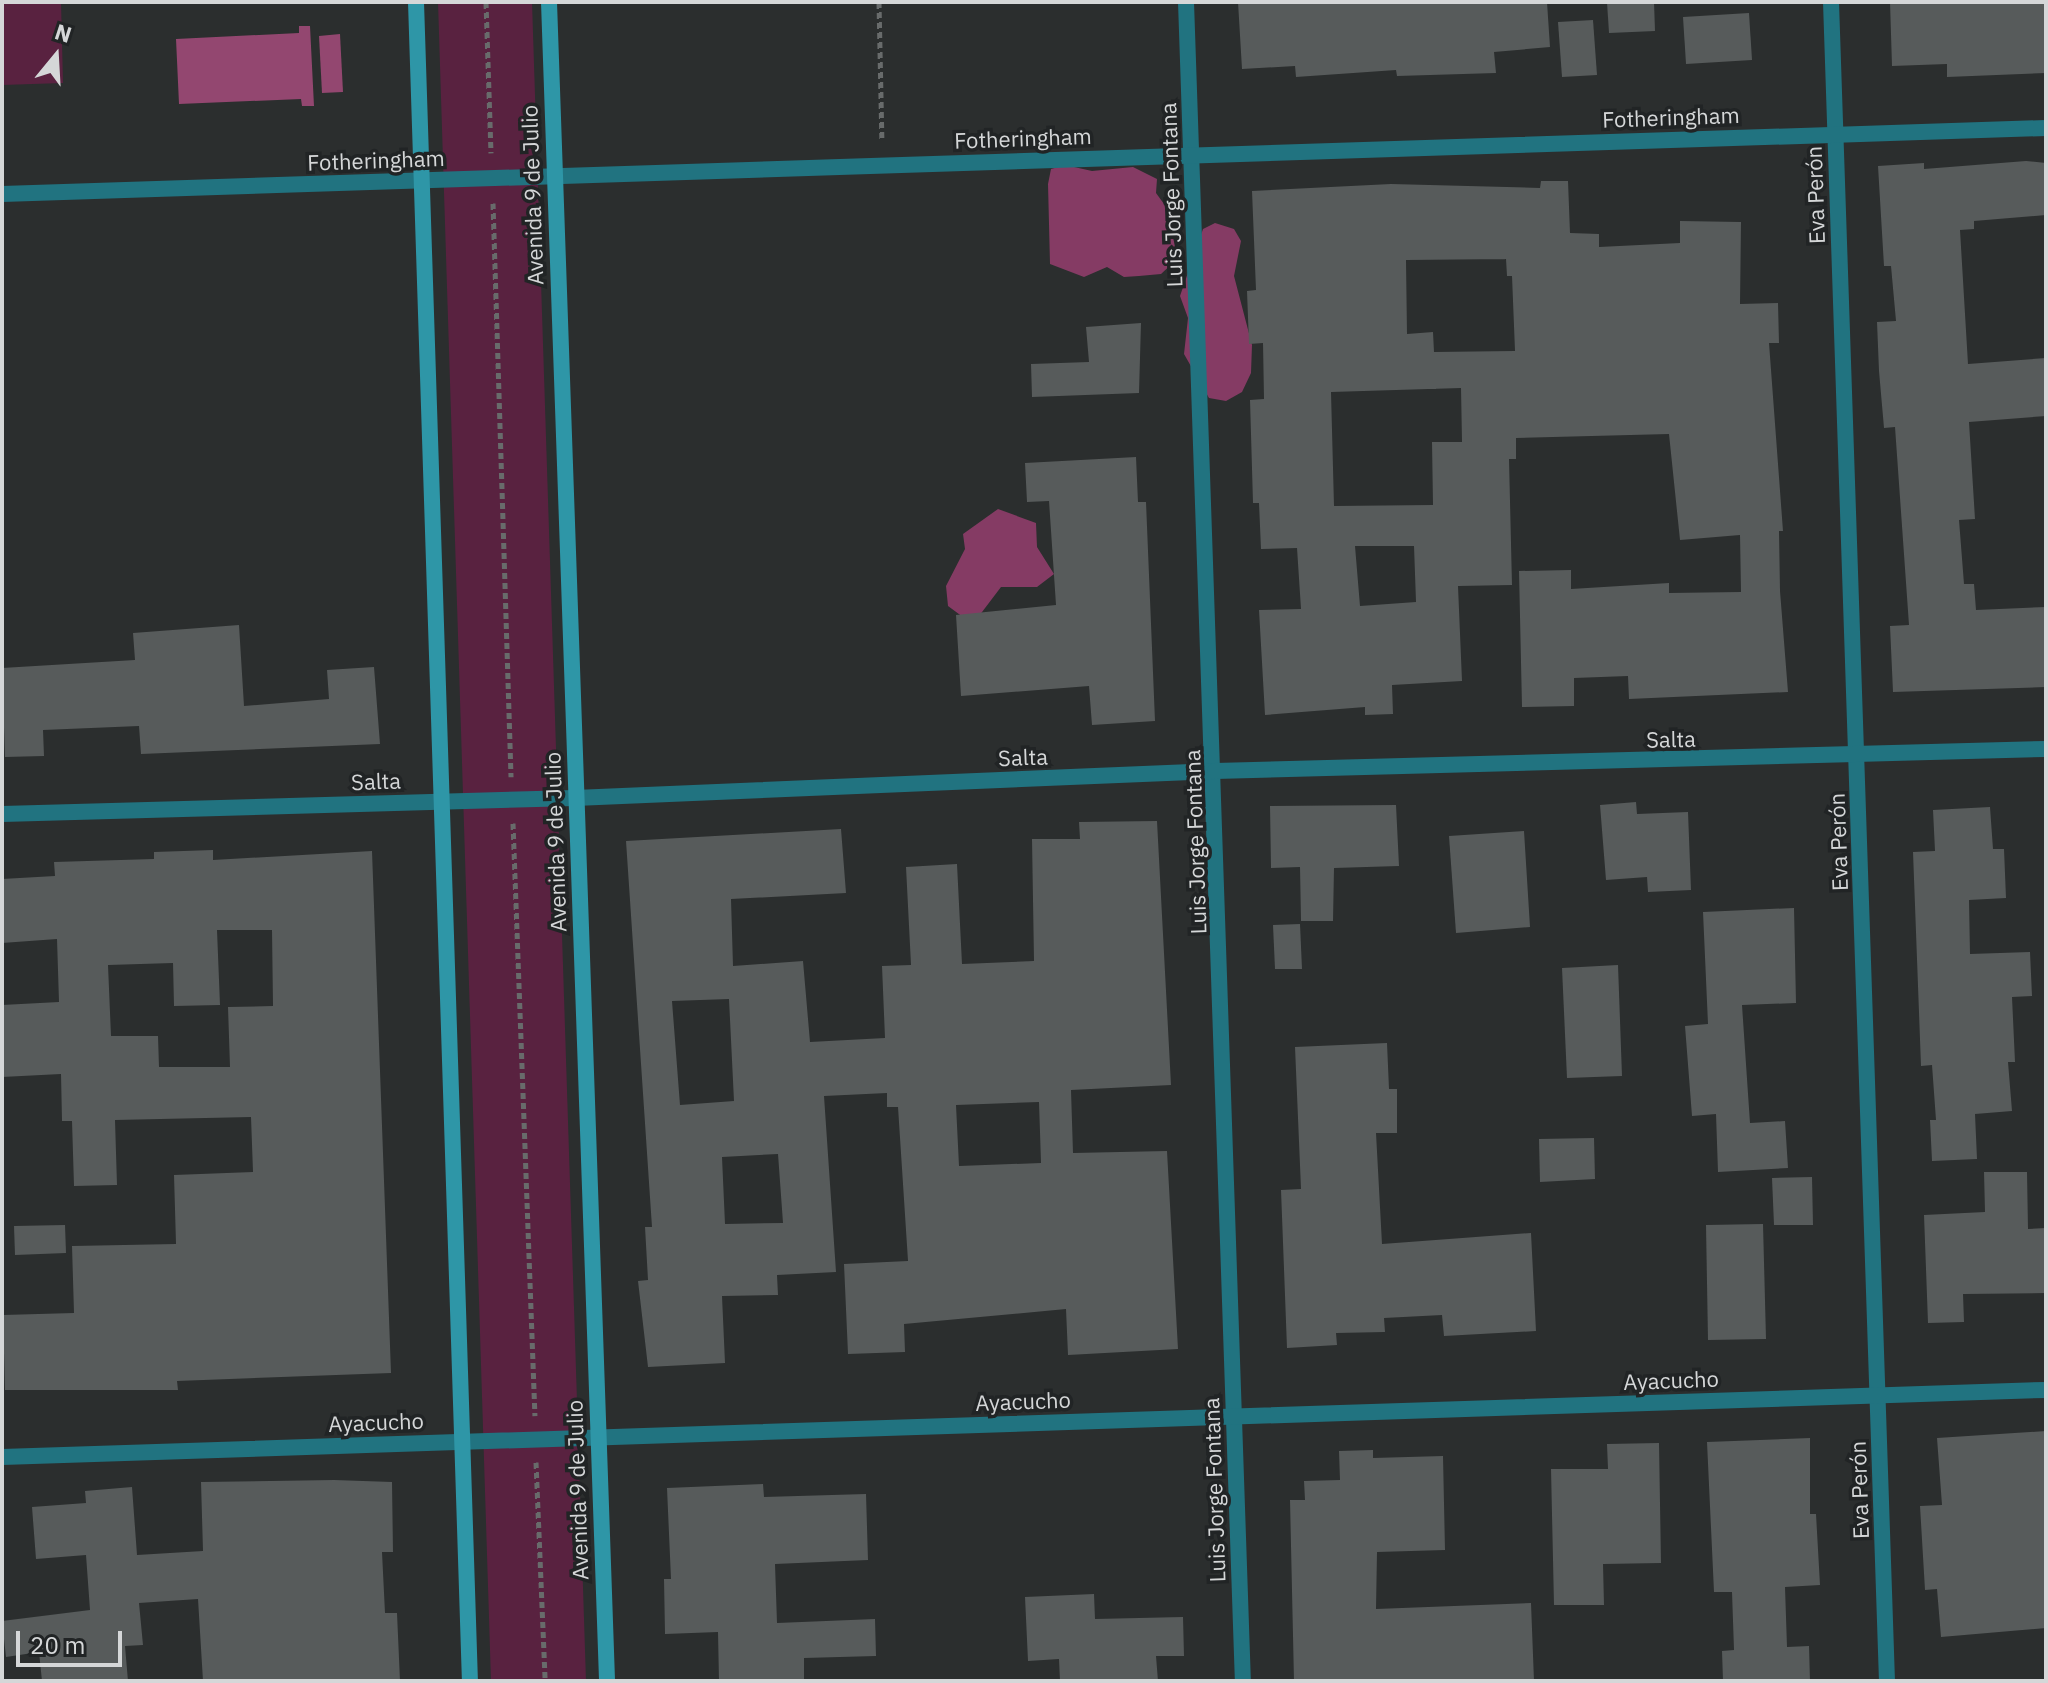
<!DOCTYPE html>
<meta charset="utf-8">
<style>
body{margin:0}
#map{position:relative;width:2048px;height:1683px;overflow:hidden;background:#2b2e2e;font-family:"IBM Plex Sans",sans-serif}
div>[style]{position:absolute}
.green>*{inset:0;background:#592240}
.forest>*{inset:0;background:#853b64}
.water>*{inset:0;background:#934770}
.building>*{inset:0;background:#575b5b}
.path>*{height:5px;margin-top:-2.5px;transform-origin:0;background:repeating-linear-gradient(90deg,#686b6b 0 6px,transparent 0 10px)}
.street>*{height:16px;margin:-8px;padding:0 8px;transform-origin:8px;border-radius:8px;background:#217380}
.secondary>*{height:16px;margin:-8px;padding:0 8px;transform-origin:8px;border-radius:8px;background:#2e96a7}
span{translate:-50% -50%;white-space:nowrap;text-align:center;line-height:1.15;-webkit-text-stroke:7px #212425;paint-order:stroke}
.street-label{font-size:22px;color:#d5d7d8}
.frame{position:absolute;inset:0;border:4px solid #d5d7d8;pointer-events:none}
.north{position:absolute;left:16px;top:16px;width:80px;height:80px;-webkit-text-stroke:6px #212425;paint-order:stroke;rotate:18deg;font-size:22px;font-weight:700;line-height:32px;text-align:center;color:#d5d7d8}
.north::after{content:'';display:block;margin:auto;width:28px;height:36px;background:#d5d7d8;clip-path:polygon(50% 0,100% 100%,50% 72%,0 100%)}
.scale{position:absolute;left:16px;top:1631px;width:106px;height:36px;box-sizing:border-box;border:4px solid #d5d7d8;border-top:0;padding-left:10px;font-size:24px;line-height:28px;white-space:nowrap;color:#d5d7d8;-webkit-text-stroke:6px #212425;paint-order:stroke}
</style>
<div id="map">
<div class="green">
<i style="clip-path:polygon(2px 2px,61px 2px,63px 83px,2px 85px)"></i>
<i style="clip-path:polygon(438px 2px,532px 2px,586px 1681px,491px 1681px)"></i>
</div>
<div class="forest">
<i style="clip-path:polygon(1065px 165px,1092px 171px,1133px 167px,1157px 179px,1156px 193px,1172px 215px,1176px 260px,1161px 274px,1139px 276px,1124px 277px,1107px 267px,1084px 277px,1050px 264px,1048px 184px,1051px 169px)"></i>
<i style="clip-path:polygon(1215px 223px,1234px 229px,1241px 241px,1234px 276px,1252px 345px,1251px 373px,1242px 392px,1226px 401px,1209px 398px,1184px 354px,1188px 318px,1180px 296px,1203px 229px)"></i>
<i style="clip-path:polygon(998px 509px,1036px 523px,1037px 547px,1054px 574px,1037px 587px,1001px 587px,979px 616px,967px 620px,948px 606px,946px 586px,965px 549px,963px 534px)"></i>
</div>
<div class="water">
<i style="clip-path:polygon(299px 26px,310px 26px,314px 106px,302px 106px,301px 99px,179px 104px,176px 39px,299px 33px)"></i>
<i style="clip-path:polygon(340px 34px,343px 92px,322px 93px,319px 36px)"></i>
</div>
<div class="building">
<i style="clip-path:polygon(1238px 2px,1547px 2px,1550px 47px,1494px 52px,1496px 73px,1397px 76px,1396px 70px,1296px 77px,1295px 66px,1242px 69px)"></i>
<i style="clip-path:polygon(1607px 2px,1654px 2px,1655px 31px,1609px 33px)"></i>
<i style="clip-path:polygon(1890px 2px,2046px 2px,2046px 73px,1947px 77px,1947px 64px,1892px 66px)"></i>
<i style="clip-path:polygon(1749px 13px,1752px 60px,1686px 64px,1683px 17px)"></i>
<i style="clip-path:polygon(1593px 20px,1597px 75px,1562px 77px,1558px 22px)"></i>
<i style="clip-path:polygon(2026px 161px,2046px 163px,2046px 215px,1974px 221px,1974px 229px,1960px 230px,1968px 364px,2046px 358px,2046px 416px,1969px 422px,1975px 519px,1959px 520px,1964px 584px,1974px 584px,1976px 610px,2046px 607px,2046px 687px,1893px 692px,1890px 626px,1909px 625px,1895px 427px,1884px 428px,1879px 371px,1877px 322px,1896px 321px,1891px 266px,1884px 266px,1878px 166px,1924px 163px,1924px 169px)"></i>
<i style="clip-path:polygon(evenodd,1541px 181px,1568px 181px,1570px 233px,1599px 234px,1599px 247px,1680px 243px,1680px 221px,1741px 222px,1740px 304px,1778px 303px,1779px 343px,1769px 343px,1783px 531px,1779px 531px,1780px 591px,1788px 692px,1629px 699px,1628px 676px,1574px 678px,1574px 706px,1522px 707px,1519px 571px,1571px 570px,1571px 589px,1669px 583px,1669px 593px,1741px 592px,1740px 535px,1680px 540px,1669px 434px,1516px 438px,1516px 459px,1509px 459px,1512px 585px,1458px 586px,1462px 681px,1392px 685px,1393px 714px,1365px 715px,1365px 707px,1265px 715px,1259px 610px,1301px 609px,1297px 548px,1261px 549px,1259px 503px,1253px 503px,1250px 400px,1264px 399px,1263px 343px,1249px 344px,1247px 291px,1256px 290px,1252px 191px,1391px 184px,1540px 188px,1541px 181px,1506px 259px,1507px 276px,1512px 276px,1515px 351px,1434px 352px,1433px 332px,1407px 334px,1406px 260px,1506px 259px,1541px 181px,1461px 388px,1462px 442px,1432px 442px,1433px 505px,1334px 506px,1331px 392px,1461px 388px,1541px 181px,1355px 546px,1414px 546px,1416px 602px,1360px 606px,1355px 546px)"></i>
<i style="clip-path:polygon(1141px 323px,1139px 393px,1032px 397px,1031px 364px,1089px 362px,1086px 327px)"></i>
<i style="clip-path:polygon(1136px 457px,1138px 502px,1146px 502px,1155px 721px,1092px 725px,1089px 686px,961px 696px,956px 615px,1056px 605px,1049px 501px,1027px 502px,1025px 463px)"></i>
<i style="clip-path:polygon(239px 625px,244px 706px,329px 699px,327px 670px,374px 667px,380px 744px,141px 754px,139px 726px,43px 730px,44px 756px,5px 757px,2px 668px,135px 660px,133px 633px)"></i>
<i style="clip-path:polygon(1636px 802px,1637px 814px,1688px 812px,1691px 890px,1648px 892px,1647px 877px,1606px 880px,1600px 805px)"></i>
<i style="clip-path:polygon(1396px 805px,1399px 866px,1334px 868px,1333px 921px,1301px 921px,1300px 867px,1271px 868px,1270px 806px)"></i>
<i style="clip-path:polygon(1990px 807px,1993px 849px,2004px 849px,2006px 898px,1969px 900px,1970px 954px,2030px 952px,2032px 996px,2012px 997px,2015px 1062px,2008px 1062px,2012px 1111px,1975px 1114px,1977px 1159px,1932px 1161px,1930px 1120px,1936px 1120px,1932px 1065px,1921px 1066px,1913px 852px,1935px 851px,1933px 810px)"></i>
<i style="clip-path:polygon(evenodd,1157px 821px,1171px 1085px,1071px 1090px,1073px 1153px,1167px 1151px,1178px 1349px,1068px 1355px,1066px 1309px,904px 1324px,905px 1352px,848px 1354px,844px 1264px,908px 1261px,898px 1107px,887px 1107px,887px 1093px,824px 1096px,836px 1272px,777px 1275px,778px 1295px,722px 1296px,725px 1363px,648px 1367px,638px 1281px,648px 1280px,645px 1227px,652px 1227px,626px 841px,841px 829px,846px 893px,731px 899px,733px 966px,803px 961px,810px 1042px,885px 1038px,882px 966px,911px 965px,906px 867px,957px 864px,962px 964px,1034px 961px,1032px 839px,1080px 839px,1079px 822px,1157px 821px,729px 999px,734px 1101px,680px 1105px,672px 1001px,729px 999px,1157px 821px,1039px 1102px,1041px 1163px,959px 1166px,956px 1105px,1039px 1102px,1157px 821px,778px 1154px,783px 1223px,725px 1224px,722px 1157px,778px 1154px)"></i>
<i style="clip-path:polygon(1524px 831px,1530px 927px,1456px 933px,1449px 836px)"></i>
<i style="clip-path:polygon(evenodd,213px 850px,213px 860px,372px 851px,391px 1373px,177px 1381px,178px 1390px,5px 1390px,3px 1315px,74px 1313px,72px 1246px,176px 1244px,174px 1175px,253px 1172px,251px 1117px,115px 1120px,117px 1185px,74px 1186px,72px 1121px,62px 1121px,61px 1074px,2px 1077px,2px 1005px,59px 1002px,57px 939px,2px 943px,2px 879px,55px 876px,54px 862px,154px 859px,154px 852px,213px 850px,217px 930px,272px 930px,273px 1006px,228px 1007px,230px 1067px,159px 1067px,158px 1036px,111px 1036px,108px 965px,173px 963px,174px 1006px,220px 1005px,217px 930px)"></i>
<i style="clip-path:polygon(1794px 908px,1796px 1003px,1742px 1005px,1750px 1123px,1785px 1121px,1788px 1168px,1718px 1172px,1716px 1114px,1692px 1116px,1685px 1026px,1708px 1024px,1703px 912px)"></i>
<i style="clip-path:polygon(1300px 924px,1302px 969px,1275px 969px,1273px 925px)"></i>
<i style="clip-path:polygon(1618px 965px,1622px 1076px,1567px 1078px,1562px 968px)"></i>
<i style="clip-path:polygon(1387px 1043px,1389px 1089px,1397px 1089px,1397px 1133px,1376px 1133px,1382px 1244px,1531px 1233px,1536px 1331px,1444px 1336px,1442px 1315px,1384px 1318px,1385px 1332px,1336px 1333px,1337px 1345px,1287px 1348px,1281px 1190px,1301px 1189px,1295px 1047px)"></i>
<i style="clip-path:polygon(1594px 1138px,1595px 1179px,1540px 1182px,1539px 1139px)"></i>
<i style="clip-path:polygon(1984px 1172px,2027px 1172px,2028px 1229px,2046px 1228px,2046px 1293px,1963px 1294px,1964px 1322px,1928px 1323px,1924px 1215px,1985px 1212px)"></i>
<i style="clip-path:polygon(1812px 1177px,1813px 1225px,1774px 1225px,1772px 1178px)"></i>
<i style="clip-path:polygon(1763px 1224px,1766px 1339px,1708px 1340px,1706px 1225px)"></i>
<i style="clip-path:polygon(65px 1225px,66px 1253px,15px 1255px,14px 1226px)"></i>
<i style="clip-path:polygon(2046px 1431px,2046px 1628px,1941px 1637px,1937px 1589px,1925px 1590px,1920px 1506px,1942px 1505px,1937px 1438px)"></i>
<i style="clip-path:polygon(1810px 1438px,1810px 1514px,1816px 1514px,1820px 1585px,1785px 1587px,1787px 1647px,1809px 1646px,1810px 1681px,1723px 1681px,1722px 1651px,1734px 1650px,1732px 1592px,1714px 1592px,1707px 1442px)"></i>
<i style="clip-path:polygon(1659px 1443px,1661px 1563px,1603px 1564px,1604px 1605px,1554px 1605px,1551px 1469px,1608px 1469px,1607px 1444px)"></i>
<i style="clip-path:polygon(1373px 1450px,1373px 1458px,1443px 1456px,1445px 1550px,1377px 1552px,1376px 1609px,1531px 1603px,1534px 1681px,1294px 1681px,1290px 1500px,1305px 1500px,1304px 1481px,1340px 1480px,1339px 1451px)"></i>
<i style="clip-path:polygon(334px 1480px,392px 1482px,393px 1552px,382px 1552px,385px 1613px,397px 1613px,400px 1681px,203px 1681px,198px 1599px,139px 1603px,143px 1645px,125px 1646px,128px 1681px,42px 1681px,39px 1652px,6px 1657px,2px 1621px,90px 1610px,86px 1555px,36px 1559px,32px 1507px,86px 1503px,85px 1491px,132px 1487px,137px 1555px,203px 1551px,201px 1482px)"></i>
<i style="clip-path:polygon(763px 1484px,764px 1497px,866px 1494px,868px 1560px,775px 1564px,777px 1623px,875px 1619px,876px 1656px,804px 1658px,804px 1681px,719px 1681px,718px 1632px,665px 1634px,664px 1579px,671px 1579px,667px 1488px)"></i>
<i style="clip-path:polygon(1094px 1594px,1095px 1619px,1183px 1617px,1184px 1656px,1156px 1656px,1158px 1681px,1060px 1681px,1059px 1659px,1028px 1661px,1025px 1597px)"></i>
</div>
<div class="path">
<i style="left:486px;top:2px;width:151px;rotate:88.1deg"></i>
<i style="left:879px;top:2px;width:139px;rotate:88.8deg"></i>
<i style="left:493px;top:203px;width:574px;rotate:88.2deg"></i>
<i style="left:513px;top:823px;width:593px;rotate:87.88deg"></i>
<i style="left:536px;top:1462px;width:219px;rotate:87.6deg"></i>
</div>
<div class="street">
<i style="left:1186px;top:2px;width:1680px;rotate:88.06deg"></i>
<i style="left:1831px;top:2px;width:1680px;rotate:88.09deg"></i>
<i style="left:2px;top:194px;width:2045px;rotate:-1.85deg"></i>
<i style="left:2px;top:814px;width:573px;rotate:-1.6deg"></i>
<i style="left:575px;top:798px;width:641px;rotate:-2.42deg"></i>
<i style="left:1215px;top:771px;width:831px;rotate:-1.52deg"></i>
<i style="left:2px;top:1457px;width:2045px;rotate:-1.88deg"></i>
</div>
<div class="secondary">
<i style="left:416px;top:2px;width:1680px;rotate:88.16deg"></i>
<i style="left:549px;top:2px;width:1680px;rotate:88.02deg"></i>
</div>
<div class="street-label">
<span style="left:1671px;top:117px;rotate:-2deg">Fotheringham</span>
<span style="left:1023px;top:138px;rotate:-2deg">Fotheringham</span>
<span style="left:376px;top:160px;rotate:-2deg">Fotheringham</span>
<span style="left:532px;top:195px;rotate:-92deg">Avenida 9 de Julio</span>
<span style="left:1171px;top:195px;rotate:-92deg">Luis Jorge Fontana</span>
<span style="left:1815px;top:195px;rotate:-92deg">Eva Perón</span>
<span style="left:1671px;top:739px;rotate:-1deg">Salta</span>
<span style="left:1023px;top:757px;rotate:-2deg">Salta</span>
<span style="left:376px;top:781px;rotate:-2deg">Salta</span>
<span style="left:555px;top:842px;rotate:-92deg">Avenida 9 de Julio</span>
<span style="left:1195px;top:842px;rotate:-92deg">Luis Jorge Fontana</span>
<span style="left:1838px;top:842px;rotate:-92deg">Eva Perón</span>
<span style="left:1671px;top:1380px;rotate:-2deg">Ayacucho</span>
<span style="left:1023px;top:1401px;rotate:-2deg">Ayacucho</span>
<span style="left:376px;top:1422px;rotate:-2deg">Ayacucho</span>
<span style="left:577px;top:1490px;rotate:-92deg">Avenida 9 de Julio</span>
<span style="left:1214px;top:1490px;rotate:-92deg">Luis Jorge Fontana</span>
<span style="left:1859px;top:1490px;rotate:-92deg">Eva Perón</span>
</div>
<div class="frame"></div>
<div class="north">N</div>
<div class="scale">20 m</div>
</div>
